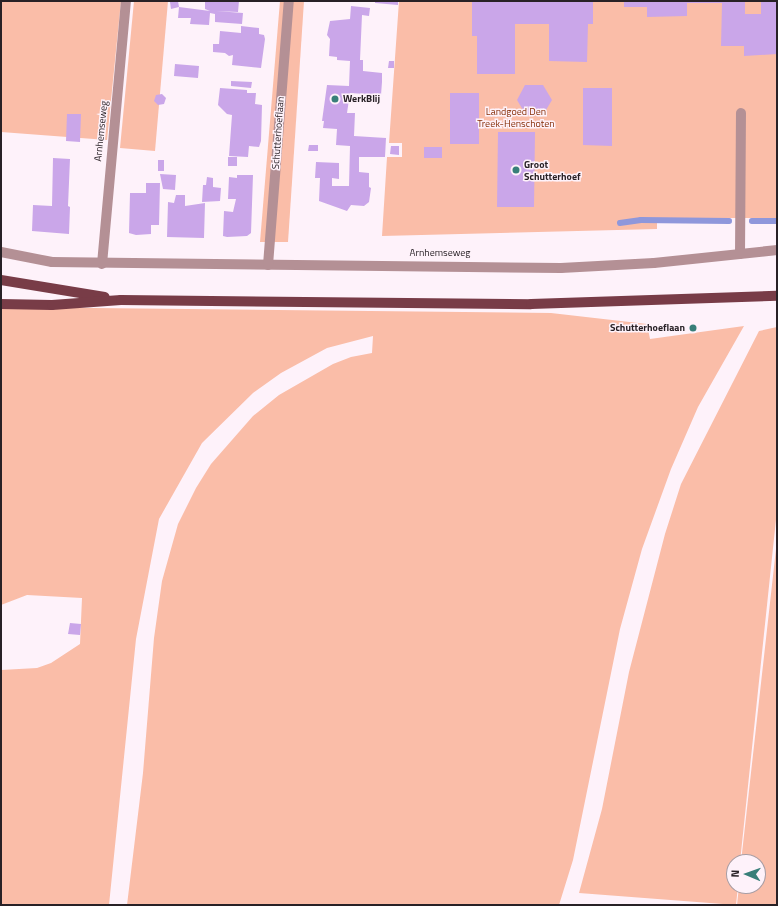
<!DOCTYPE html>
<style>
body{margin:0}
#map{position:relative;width:778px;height:906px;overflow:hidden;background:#fef2fa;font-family:"Titillium Web",sans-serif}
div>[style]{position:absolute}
.green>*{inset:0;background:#fabda8}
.stream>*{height:5.5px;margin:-2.75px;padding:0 2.75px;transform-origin:2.75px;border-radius:2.75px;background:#8f97db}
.building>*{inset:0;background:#caa6e9}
.service>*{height:10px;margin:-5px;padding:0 5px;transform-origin:5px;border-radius:5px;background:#b49095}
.minor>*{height:10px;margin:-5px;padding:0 5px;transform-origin:5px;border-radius:5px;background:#b49095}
.primary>*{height:10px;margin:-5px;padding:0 5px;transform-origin:5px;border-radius:5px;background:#783c47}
.dots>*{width:11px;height:11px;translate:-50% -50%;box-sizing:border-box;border:2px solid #fef2fa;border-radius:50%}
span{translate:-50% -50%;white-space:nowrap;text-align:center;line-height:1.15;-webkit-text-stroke:3px #fef2fa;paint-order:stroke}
.poi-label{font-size:10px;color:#282126;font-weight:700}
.left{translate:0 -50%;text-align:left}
.right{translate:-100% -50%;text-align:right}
.park-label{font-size:10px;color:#862e07}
.street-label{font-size:10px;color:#282126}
.frame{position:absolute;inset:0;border:2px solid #282126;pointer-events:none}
.north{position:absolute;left:726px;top:854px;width:40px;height:40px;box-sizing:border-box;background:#fef2fa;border:1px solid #a89ea5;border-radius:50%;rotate:272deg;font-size:11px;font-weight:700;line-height:16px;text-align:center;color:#282126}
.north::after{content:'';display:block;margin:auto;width:14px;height:18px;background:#387f79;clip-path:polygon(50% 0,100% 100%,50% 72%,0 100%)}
</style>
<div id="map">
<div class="green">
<i style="clip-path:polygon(1px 1px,121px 1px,107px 140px,1px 132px)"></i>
<i style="clip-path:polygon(134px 1px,168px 1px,155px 151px,120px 148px)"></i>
<i style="clip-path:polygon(280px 1px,304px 1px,288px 242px,260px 242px)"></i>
<i style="clip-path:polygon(399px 1px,777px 1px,777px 218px,657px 218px,657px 229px,382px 236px,387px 157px,402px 157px,402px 143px,389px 143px)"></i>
<i style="clip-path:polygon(1px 307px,551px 313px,647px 324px,650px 339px,744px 326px,698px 407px,671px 469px,642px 549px,620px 629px,573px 860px,559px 905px,127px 905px,143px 773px,154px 638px,162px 581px,178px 524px,196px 488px,211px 464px,253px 416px,279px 395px,333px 364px,351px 357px,372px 353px,373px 336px,327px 348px,281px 373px,253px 393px,202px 443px,159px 519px,136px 639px,109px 905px,1px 905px,1px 670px,37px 668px,51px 663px,80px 644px,82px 598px,27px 595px,1px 605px)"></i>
<i style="clip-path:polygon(777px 327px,777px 510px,740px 862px,734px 862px,734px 886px,738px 886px,736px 905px,579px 893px,602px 809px,629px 672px,665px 534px,681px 484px,759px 331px)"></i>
<i style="clip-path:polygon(777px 540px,777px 905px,737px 905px,739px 886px,758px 886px,758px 862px,741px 862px)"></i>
</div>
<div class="stream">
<i style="left:752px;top:221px;width:25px"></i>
<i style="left:620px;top:223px;width:21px;rotate:-8deg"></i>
<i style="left:641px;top:220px;width:88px;rotate:0.7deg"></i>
</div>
<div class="building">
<i style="clip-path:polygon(178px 1px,179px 7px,171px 9px,170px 2px)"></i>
<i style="clip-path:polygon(205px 1px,239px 1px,238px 12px,216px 11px,243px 13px,242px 24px,215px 22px,215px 14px,210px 13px,209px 25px,190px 24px,191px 18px,178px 18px,179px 7px,210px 11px,205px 9px)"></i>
<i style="clip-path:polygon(375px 1px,398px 1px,398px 5px,375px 3px)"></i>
<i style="clip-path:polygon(472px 1px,593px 1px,593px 24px,588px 24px,587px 62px,549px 61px,549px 24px,515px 24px,515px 74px,477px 74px,477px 36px,472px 36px)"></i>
<i style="clip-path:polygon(624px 1px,745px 1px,745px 14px,761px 14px,761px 1px,777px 1px,777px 54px,744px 56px,744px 46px,721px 46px,722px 3px,687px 3px,687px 16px,647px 17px,647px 7px,624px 7px)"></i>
<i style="clip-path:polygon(351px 6px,370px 8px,369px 16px,362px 15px,360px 60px,363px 60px,363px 71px,382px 73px,382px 82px,381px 95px,350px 93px,347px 113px,355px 113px,354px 136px,386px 138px,385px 157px,359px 157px,359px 172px,369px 173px,369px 187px,371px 188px,369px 202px,364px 206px,351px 205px,347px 211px,319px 201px,320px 178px,315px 178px,316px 162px,339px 163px,339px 179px,332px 178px,332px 186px,349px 186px,350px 146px,336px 145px,337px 129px,323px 128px,324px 121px,322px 121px,327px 85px,349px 86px,350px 61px,337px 60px,337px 57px,329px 56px,330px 39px,327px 35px,330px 21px,350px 19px)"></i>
<i style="clip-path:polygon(241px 26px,259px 28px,259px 34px,264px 35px,265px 39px,261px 68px,232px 65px,233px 55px,229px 56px,225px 53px,213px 52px,213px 44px,219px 44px,220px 31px,241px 33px)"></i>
<i style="clip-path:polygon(389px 61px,394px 61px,394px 68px,388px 68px)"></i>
<i style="clip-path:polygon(175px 64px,199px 66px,198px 78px,174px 76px)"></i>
<i style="clip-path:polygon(231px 81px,252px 82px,251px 88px,231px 86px)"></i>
<i style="clip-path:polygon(525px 85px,543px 85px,552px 100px,543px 115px,526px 115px,517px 100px)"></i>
<i style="clip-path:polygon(220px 88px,247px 90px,247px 93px,256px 93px,255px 104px,262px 105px,261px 141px,259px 147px,249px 146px,248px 157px,229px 156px,232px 115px,227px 114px,218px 105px)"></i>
<i style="clip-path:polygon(583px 88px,612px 88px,612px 146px,583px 145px)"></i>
<i style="clip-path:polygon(450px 93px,479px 93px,479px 144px,450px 144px)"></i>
<i style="clip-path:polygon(162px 94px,166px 98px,164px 104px,158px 105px,154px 101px,156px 95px)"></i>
<i style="clip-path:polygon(67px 114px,81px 114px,80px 142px,66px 141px)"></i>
<i style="clip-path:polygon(498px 132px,535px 132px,534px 207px,497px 207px)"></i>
<i style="clip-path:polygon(309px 145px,318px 145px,318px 151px,308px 151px)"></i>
<i style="clip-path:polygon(391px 146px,399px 146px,399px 155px,390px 154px)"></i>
<i style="clip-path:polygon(424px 147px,442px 147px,442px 158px,424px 158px)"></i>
<i style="clip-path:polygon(228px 157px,237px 157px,237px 166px,228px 166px)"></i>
<i style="clip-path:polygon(53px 158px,70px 159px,68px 206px,70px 207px,69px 234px,32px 231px,33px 205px,52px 206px)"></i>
<i style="clip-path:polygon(158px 160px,164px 160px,164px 171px,158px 171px)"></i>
<i style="clip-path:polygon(160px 174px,176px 175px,175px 190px,163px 189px)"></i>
<i style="clip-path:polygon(237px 175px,253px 175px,251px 233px,247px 236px,227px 237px,223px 236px,224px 211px,233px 212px,236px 199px,228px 199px,229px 177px,237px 178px)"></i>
<i style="clip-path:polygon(207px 177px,213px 178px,213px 187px,221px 188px,220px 201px,202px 202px,203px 185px,206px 185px)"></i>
<i style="clip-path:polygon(146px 183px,160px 183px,159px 225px,151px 225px,151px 234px,136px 235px,129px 233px,130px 193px,146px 193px)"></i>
<i style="clip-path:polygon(176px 195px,185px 195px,185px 206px,205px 203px,204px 238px,167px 237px,168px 202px,174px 203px)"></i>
<i style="clip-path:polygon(70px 623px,81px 624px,80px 635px,68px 634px)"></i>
</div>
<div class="service">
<i style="left:740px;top:254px;width:141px;rotate:-89.6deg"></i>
<i style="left:102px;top:264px;width:264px;rotate:-84.8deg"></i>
</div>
<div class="minor">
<i style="left:1px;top:252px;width:52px;rotate:11.1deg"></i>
<i style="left:52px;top:262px;width:509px;rotate:0.68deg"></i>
<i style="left:561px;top:268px;width:93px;rotate:-3.1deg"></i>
<i style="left:654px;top:263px;width:124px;rotate:-6deg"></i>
<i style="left:268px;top:265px;width:265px;rotate:-85.5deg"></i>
</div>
<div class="primary">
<i style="left:1px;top:280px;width:105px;rotate:9.3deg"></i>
<i style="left:1px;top:304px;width:51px;rotate:1.1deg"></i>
<i style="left:52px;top:305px;width:69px;rotate:-4.1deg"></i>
<i style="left:121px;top:300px;width:410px;rotate:0.6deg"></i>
<i style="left:531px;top:304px;width:246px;rotate:-1.9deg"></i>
</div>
<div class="dots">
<i style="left:335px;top:99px;background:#387f79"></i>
<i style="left:516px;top:170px;background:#387f79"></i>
<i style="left:693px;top:328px;background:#387f79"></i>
</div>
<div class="poi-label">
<span class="left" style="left:343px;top:99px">WerkBlij</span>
<span class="left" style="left:524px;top:170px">Groot<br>Schutterhoef</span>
<span class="right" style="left:685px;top:328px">Schutterhoeflaan</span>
</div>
<div class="park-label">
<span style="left:516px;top:117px">Landgoed Den<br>Treek-Henschoten</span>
</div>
<div class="street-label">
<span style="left:101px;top:131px;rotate:-84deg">Arnhemseweg</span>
<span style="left:278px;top:133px;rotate:-86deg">Schutterhoeflaan</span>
<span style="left:440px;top:253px">Arnhemseweg</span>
</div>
<div class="frame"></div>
<div class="north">N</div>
</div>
